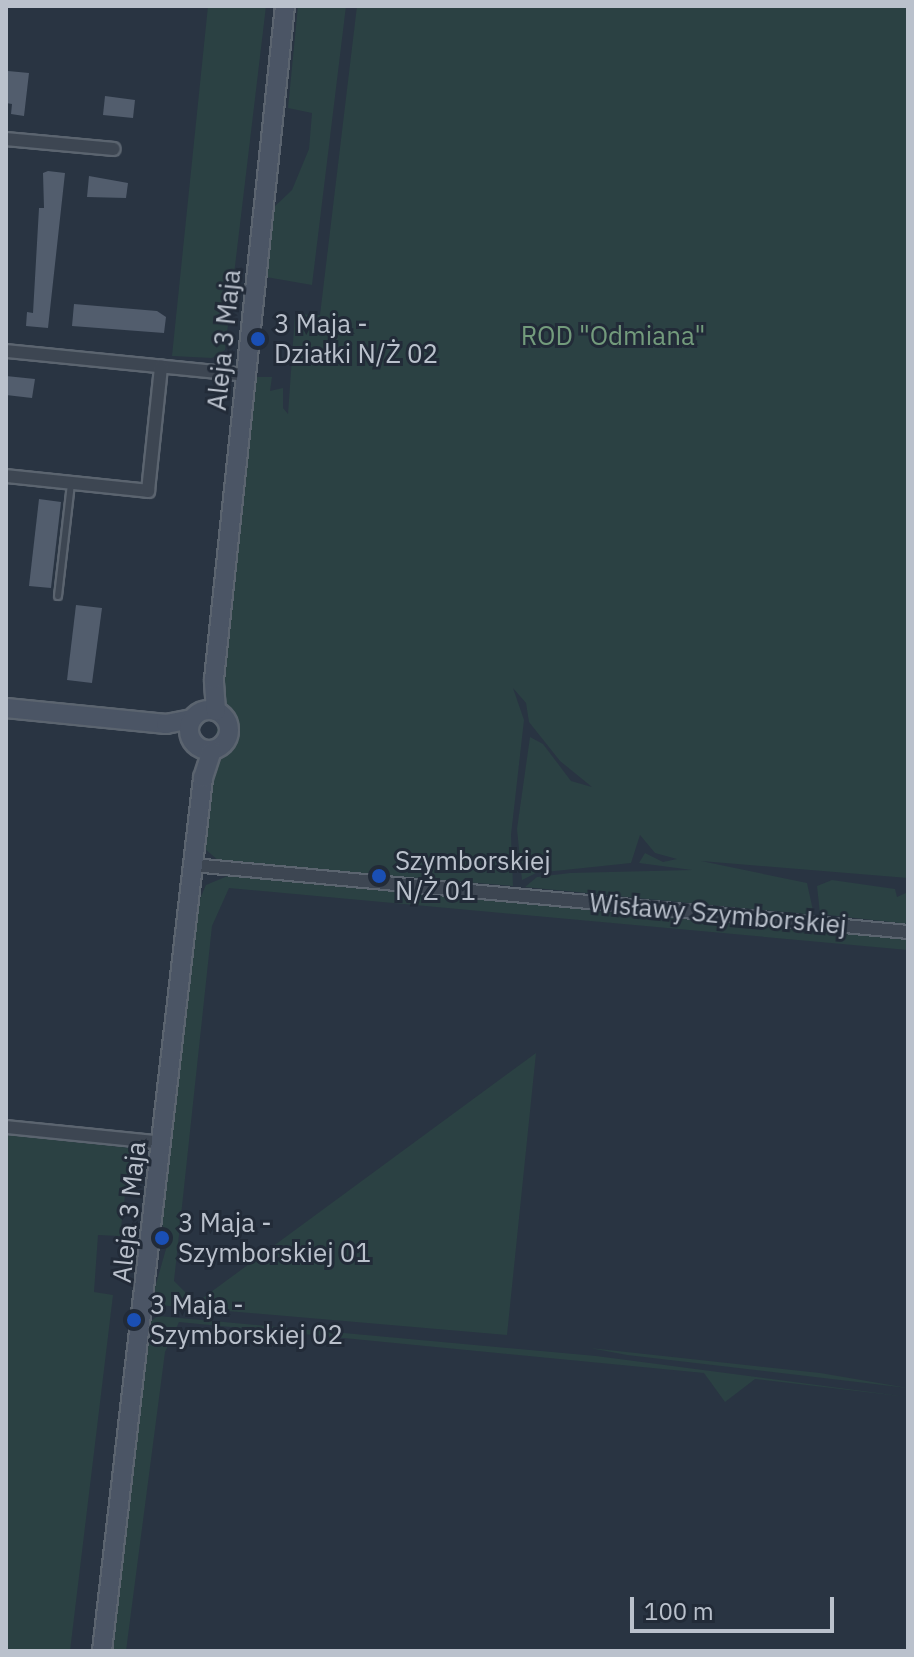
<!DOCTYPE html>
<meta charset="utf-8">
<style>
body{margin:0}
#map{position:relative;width:914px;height:1657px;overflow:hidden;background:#293442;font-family:"IBM Plex Sans",sans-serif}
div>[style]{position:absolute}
.green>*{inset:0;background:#2b4143}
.building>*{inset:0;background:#525d6d}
.roads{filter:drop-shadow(2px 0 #5b646f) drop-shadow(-2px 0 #5b646f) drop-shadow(0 2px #5b646f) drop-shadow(0 -2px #5b646f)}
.lane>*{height:6px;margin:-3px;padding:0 3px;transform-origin:3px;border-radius:3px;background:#3d4652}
.street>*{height:12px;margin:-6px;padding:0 6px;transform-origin:6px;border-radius:6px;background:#3d4652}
.secondary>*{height:18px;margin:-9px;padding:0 9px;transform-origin:9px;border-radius:9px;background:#4b5565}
.secondary>.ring{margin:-9px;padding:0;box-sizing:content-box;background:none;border:18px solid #4b5565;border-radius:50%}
.dots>*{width:22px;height:22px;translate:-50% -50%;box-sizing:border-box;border:4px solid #222b38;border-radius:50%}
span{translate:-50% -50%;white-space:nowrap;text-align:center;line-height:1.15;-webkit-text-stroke:6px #222b38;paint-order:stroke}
.poi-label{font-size:26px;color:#bac1cc}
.left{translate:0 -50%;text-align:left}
.park-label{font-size:26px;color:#739b7c}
.street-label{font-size:26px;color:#bac1cc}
.frame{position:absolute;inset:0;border:8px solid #bac1cc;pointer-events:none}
.scale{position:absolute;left:630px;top:1597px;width:204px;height:36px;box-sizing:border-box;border:4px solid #bac1cc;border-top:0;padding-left:10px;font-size:24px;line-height:28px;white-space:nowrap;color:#bac1cc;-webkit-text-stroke:6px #222b38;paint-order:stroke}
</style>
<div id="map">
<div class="green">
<i style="clip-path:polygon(208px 6px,266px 6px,225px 350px,212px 358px,172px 356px)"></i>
<i style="clip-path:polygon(298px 6px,346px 6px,312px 285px,266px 277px,273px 208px,292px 190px,309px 149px,312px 113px,288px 108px)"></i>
<i style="clip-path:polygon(357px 6px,908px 6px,908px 878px,701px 861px,807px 883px,814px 915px,525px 887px,537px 877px,570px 873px,692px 870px,639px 863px,645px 853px,663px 862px,677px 859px,655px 853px,640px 835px,631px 863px,536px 873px,522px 880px,517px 829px,530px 737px,543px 744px,571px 781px,592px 787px,560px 761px,529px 722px,526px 703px,513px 688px,524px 720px,511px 835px,513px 886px,219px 861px,205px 849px,252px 377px,272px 377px,270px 391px,283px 388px,283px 408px,288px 414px,295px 314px,320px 315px)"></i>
<i style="clip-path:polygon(230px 875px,908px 939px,908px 950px,229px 888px,212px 926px,174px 1281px,196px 1303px,536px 1053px,507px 1335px,158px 1305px,152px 1298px,168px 1242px,161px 1221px,195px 910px,206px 885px)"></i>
<i style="clip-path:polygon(832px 880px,895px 889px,897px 897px,908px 892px,908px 924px,820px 914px,817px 886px)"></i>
<i style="clip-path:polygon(6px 1135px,131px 1148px,120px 1236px,98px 1235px,94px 1292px,113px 1295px,70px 1651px,6px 1651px)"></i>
<i style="clip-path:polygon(158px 1316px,596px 1356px,908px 1397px,755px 1379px,725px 1402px,704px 1373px,179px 1322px,165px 1352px,126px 1651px,109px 1651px,149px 1322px)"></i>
<i style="clip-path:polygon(590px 1348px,820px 1373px,908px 1388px,627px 1355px)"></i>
</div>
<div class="building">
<i style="clip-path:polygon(8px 71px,29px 73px,24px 116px,11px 114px,12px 104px,6px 103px)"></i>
<i style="clip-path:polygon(105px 96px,135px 100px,133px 118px,103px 115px)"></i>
<i style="clip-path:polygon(48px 171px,65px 173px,48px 328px,26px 326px,27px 312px,33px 313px,39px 208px,44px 208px,43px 173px)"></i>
<i style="clip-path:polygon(89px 176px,128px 183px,126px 198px,87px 197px)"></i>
<i style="clip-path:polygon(74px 304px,157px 311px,166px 317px,164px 333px,72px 326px)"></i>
<i style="clip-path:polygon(6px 376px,35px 379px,32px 398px,6px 395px)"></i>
<i style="clip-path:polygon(39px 499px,61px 502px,51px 588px,29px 586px)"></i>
<i style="clip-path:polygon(76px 605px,102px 608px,92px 683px,67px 680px)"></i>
</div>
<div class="roads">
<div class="lane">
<i style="left:58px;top:596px;width:114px;rotate:-83.4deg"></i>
</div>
<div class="street">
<i style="left:6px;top:139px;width:108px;rotate:5.3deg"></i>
<i style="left:6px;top:351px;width:242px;rotate:5.7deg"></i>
<i style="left:6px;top:476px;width:143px;rotate:6deg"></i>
<i style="left:148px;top:491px;width:125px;rotate:-84deg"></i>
<i style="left:193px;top:865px;width:718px;rotate:5.35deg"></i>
<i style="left:6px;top:1127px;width:158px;rotate:5.8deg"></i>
</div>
<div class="secondary">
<i style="left:6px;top:708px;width:161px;rotate:5.7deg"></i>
<i style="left:166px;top:724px;width:26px;rotate:-11deg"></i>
<i class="ring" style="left:189px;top:710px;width:22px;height:22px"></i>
<i style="left:216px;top:711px;width:32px;rotate:-94deg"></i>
<i style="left:214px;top:679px;width:677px;rotate:-83.98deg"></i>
<i style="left:102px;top:1651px;width:879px;rotate:-83.4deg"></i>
<i style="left:203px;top:778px;width:28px;rotate:-72deg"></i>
</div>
</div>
<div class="dots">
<i style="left:258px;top:339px;background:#1a4fb4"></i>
<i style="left:379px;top:876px;background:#1a4fb4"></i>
<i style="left:162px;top:1238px;background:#1a4fb4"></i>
<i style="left:134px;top:1320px;background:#1a4fb4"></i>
</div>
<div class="poi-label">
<span class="left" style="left:274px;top:339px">3 Maja -<br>Działki N/Ż 02</span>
<span class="left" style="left:395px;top:876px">Szymborskiej<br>N/Ż 01</span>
<span class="left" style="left:178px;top:1238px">3 Maja -<br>Szymborskiej 01</span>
<span class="left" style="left:150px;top:1320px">3 Maja -<br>Szymborskiej 02</span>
</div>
<div class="park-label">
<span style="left:613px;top:336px">ROD "Odmiana"</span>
</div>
<div class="street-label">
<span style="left:224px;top:340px;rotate:-84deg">Aleja 3 Maja</span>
<span style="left:718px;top:914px;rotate:5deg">Wisławy Szymborskiej</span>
<span style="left:129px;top:1212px;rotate:-84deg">Aleja 3 Maja</span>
</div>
<div class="frame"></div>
<div class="scale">100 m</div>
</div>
